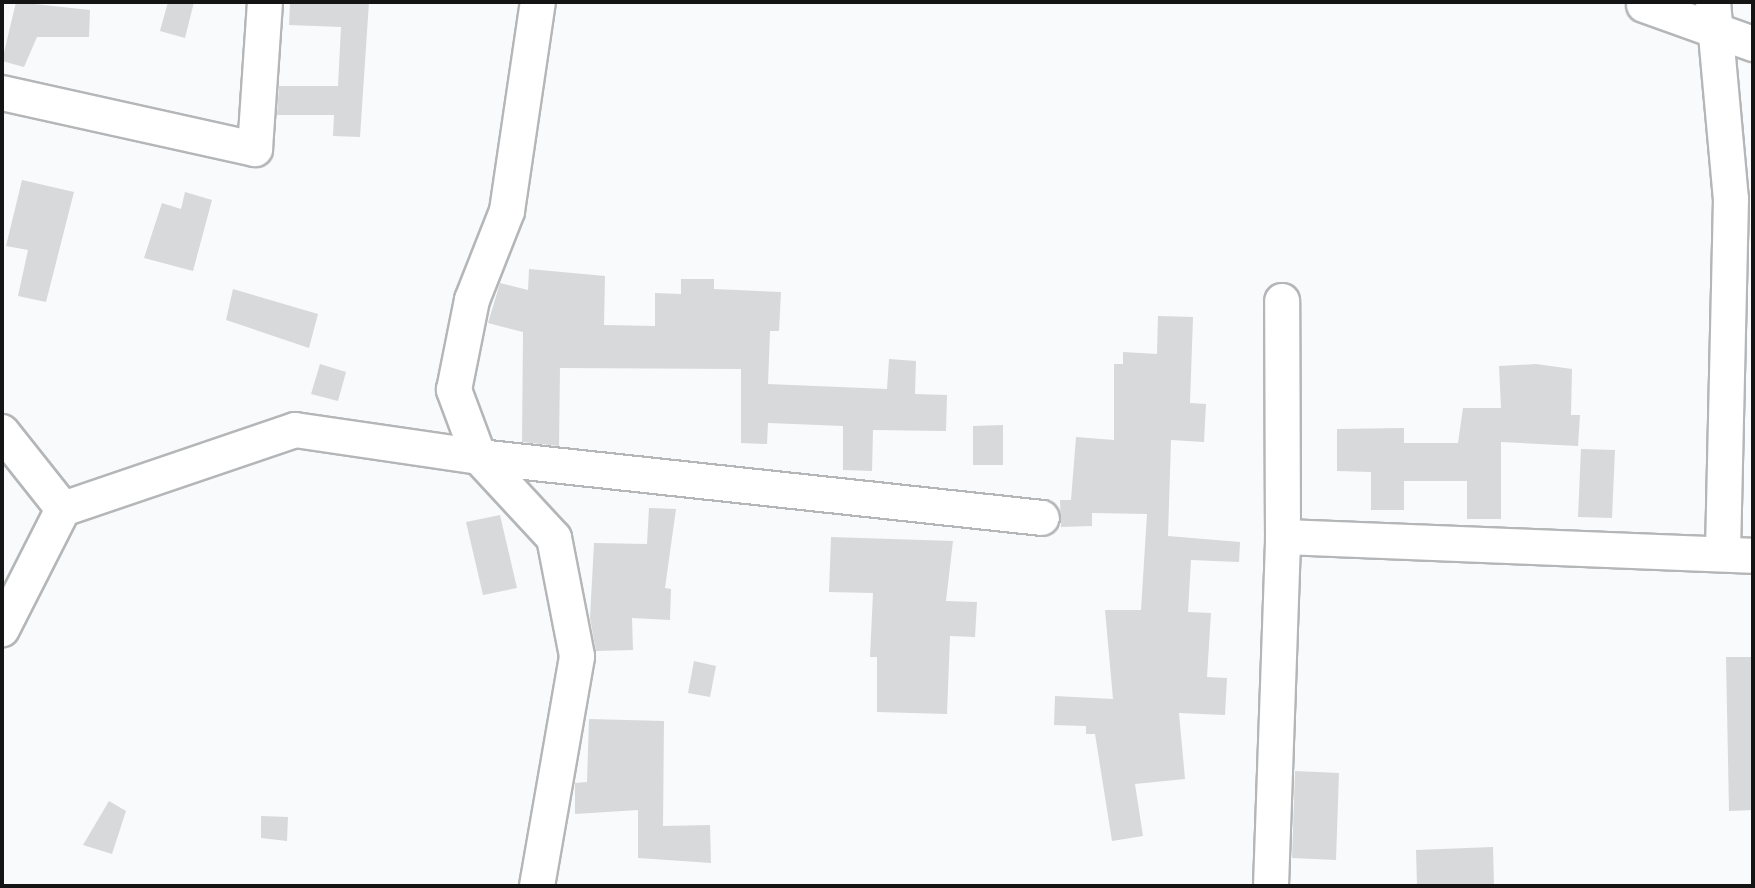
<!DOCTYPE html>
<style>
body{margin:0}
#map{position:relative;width:1755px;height:888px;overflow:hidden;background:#f8fafc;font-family:Lora,serif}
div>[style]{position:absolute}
.building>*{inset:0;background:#d7d9db}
.roads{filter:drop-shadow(2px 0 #b4b6b8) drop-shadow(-2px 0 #b4b6b8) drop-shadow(0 2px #b4b6b8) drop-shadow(0 -2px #b4b6b8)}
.street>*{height:34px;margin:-17px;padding:0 17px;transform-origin:17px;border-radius:17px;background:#fff}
span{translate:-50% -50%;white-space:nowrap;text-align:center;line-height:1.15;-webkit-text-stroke:7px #fff;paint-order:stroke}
.frame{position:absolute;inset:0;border:4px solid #141415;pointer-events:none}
</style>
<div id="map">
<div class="building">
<i style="clip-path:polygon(16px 2px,90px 10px,89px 37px,37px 37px,24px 67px,2px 61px)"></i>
<i style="clip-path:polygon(168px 2px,194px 2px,185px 38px,160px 31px)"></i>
<i style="clip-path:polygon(290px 2px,369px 2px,360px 137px,333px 136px,334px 115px,277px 115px,279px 86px,338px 86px,341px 27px,289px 25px)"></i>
<i style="clip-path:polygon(22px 180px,74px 192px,46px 302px,18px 296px,28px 250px,6px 246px)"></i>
<i style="clip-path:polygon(185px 192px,212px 200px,193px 271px,144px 258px,162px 203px,181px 209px)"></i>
<i style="clip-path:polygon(529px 269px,605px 276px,604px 325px,655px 326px,655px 293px,681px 294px,681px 279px,714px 279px,714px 289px,781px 292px,779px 331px,770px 331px,768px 384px,887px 389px,889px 359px,916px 361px,915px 394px,947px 395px,946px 431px,873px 430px,872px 471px,843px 470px,843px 426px,768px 423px,767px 444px,741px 443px,741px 369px,560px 368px,559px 446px,522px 442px,523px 332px,488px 323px,500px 283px,528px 290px)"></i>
<i style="clip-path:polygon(233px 289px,318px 314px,309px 348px,226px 320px)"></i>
<i style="clip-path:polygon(1158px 316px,1193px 317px,1190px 403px,1206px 404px,1204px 442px,1171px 440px,1168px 536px,1240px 542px,1239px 562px,1191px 560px,1188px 612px,1211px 613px,1207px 677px,1227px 678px,1225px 715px,1179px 713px,1185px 779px,1135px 784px,1143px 836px,1112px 841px,1095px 734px,1086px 734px,1086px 726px,1054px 725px,1055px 696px,1113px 699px,1105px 610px,1141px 610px,1147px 514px,1092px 513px,1092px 526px,1061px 527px,1060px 500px,1071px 500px,1076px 437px,1114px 440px,1114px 364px,1123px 364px,1123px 352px,1157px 354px)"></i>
<i style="clip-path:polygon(320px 364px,346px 372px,338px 401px,311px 394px)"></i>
<i style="clip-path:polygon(1536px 364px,1572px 369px,1571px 415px,1580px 415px,1578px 446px,1501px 442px,1501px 519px,1467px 519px,1467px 481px,1404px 481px,1404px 510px,1371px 510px,1371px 472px,1337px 471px,1337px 429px,1404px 428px,1404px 443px,1458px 443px,1463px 408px,1501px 408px,1499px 366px)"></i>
<i style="clip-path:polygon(1003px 425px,1003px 465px,973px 465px,973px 426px)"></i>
<i style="clip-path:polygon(1581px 449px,1615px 450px,1612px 518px,1578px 517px)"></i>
<i style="clip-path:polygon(649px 508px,676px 509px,665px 588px,671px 589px,670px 620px,632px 618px,633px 650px,596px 651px,590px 618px,594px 543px,647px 544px)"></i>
<i style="clip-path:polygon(500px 515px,517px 588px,483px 595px,466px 522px)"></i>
<i style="clip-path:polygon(831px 537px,953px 541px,946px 601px,977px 602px,975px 637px,950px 636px,947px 714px,877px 712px,877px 657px,870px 657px,873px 593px,829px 592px)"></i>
<i style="clip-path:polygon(1726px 657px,1753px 657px,1753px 810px,1729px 811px)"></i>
<i style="clip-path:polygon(694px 661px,716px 666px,710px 697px,688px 693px)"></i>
<i style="clip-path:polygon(589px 719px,664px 721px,663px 826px,710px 825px,711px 863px,638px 858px,638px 810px,575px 814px,575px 783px,587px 782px)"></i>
<i style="clip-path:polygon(1295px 771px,1339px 773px,1336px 860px,1292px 858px)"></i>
<i style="clip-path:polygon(109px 801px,126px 811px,112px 854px,83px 845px)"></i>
<i style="clip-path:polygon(261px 816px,288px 817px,287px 841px,261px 838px)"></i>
<i style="clip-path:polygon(1493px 847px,1494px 886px,1417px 886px,1416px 850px)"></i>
</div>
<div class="roads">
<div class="street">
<i style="left:1713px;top:2px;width:198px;rotate:84.8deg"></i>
<i style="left:1731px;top:199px;width:354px;rotate:91.3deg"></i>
<i style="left:1644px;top:5px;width:116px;rotate:19.7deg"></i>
<i style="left:2px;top:93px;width:259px;rotate:12.5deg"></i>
<i style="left:255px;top:149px;width:147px;rotate:-86.1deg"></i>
<i style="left:2px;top:432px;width:98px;rotate:51.6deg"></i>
<i style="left:63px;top:509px;width:135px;rotate:116.9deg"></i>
<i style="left:63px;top:509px;width:245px;rotate:-18.8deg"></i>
<i style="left:295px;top:430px;width:186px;rotate:8.3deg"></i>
<i style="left:479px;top:457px;width:566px;rotate:6.18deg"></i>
<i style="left:1283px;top:537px;width:470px;rotate:2.3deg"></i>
<i style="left:537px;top:886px;width:233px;rotate:-80.1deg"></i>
<i style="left:577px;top:656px;width:120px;rotate:-101deg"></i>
<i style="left:554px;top:538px;width:110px;rotate:-132.8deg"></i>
<i style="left:479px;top:457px;width:72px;rotate:-110.5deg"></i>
<i style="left:454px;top:390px;width:92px;rotate:-78.7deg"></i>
<i style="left:472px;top:300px;width:96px;rotate:-68.5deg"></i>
<i style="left:507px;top:211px;width:211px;rotate:-81.6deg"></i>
<i style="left:1271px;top:886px;width:349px;rotate:-88deg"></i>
<i style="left:1283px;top:537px;width:236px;rotate:-90.2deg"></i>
</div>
</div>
<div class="frame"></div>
</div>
